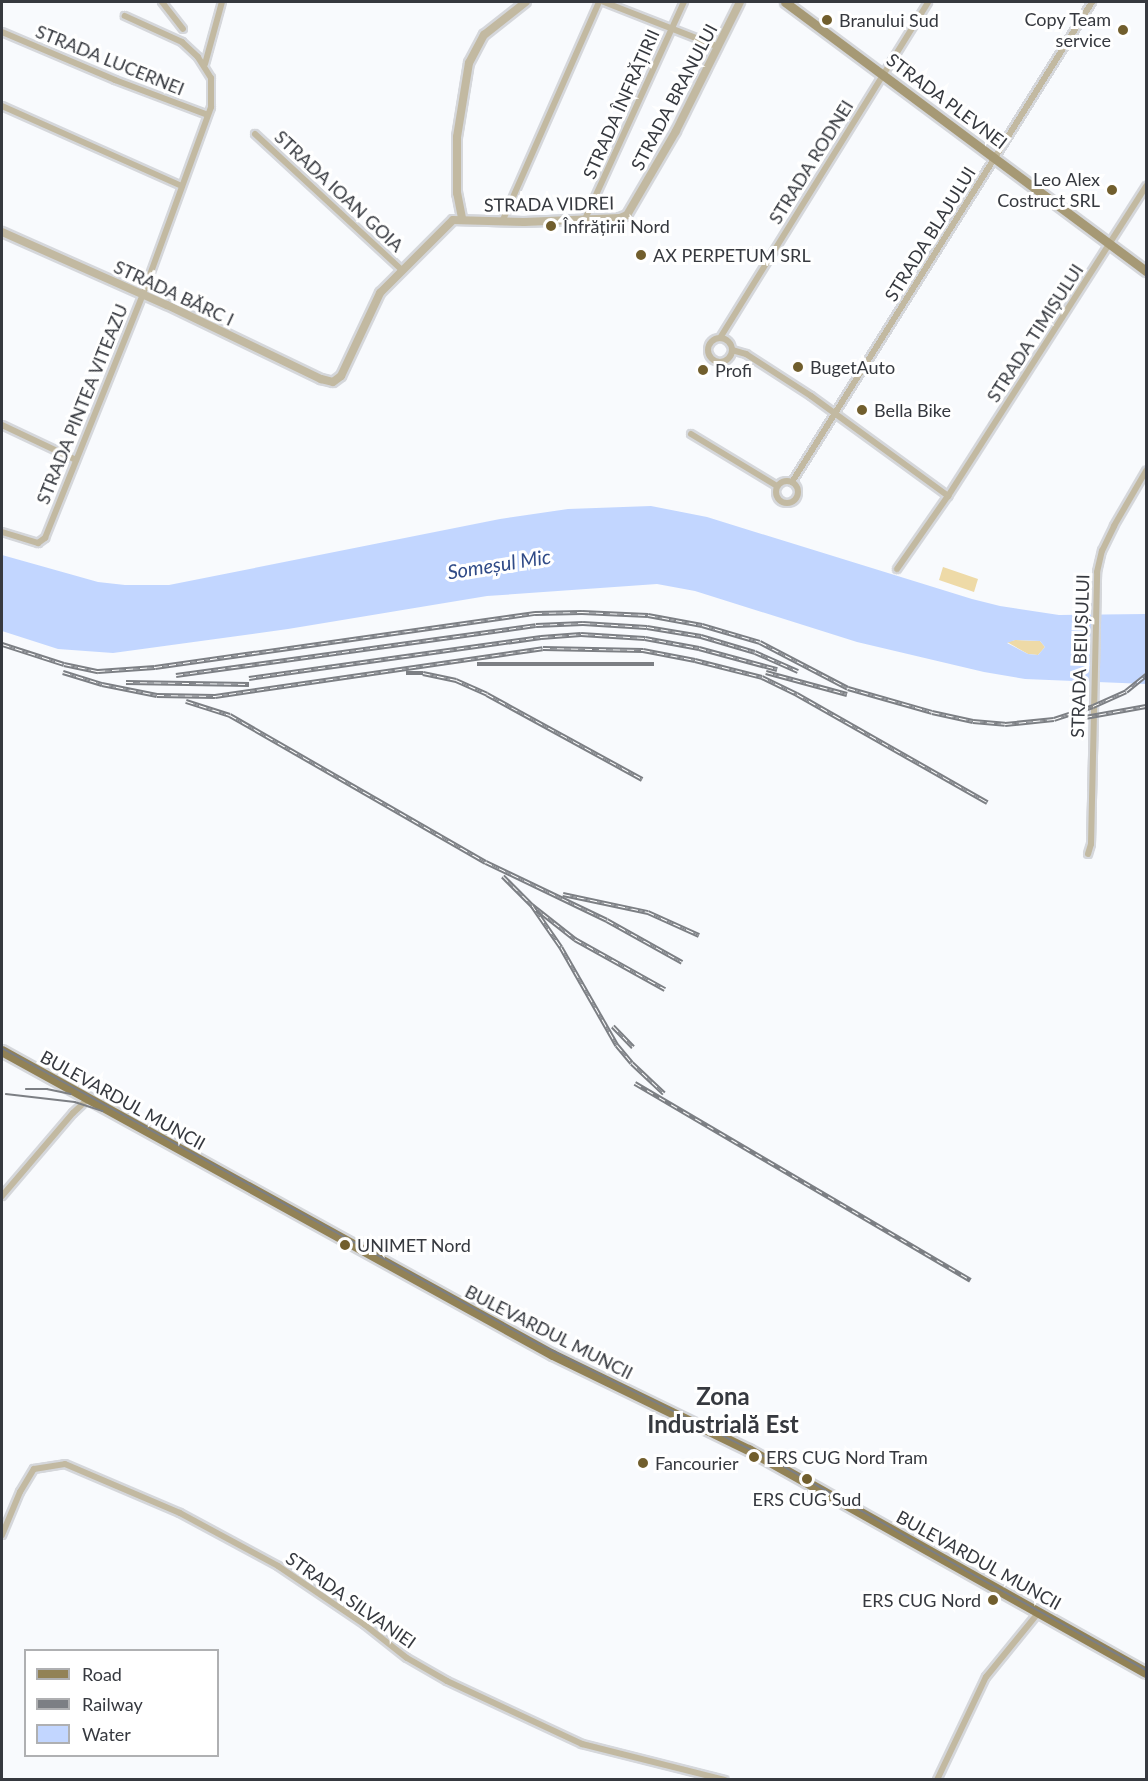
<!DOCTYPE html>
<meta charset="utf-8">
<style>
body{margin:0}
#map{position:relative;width:1148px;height:1781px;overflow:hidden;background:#f8fafd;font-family:Lato,sans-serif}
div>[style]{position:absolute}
.green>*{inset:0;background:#eedaa7}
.water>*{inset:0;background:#c2d6ff}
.roads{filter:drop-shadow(2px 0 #d5d7db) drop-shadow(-2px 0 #d5d7db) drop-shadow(0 2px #d5d7db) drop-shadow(0 -2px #d5d7db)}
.minor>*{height:6px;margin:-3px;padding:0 3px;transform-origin:3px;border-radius:3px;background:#c2b9a1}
.minor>.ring{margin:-3px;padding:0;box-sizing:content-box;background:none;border:6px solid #c2b9a1;border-radius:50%}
.tertiary>*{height:8px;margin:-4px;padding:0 4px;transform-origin:4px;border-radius:4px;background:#c2b9a1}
.secondary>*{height:9px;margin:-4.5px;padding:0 4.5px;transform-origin:4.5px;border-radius:4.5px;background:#a69975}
.primary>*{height:10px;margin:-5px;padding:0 5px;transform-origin:5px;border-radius:5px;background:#928256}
.tram>*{height:1.5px;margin:-0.75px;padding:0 0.75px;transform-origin:0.75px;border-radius:0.75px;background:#7c7f84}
.rail>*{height:4.5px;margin-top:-2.25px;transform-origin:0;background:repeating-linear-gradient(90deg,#fff 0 7px,#7c7f84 0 14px);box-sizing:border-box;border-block:2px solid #7c7f84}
.dots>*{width:16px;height:16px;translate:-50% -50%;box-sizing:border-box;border:3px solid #fff;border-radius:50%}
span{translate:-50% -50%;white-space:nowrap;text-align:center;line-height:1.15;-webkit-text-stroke:6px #fff;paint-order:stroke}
.poi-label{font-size:18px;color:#36393f}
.left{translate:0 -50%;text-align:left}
.right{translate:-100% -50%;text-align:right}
.street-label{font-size:18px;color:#36393f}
.water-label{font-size:20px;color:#304b87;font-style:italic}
.district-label{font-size:24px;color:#36393f;font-weight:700}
.frame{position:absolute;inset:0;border:3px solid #36393f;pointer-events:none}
.legend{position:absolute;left:24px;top:1649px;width:195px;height:108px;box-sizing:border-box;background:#fff;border:2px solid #afb0b2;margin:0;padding:8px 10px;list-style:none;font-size:18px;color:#36393f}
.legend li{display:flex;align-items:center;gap:12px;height:30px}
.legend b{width:30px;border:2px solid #afb0b2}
</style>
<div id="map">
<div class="green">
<i style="clip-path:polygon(943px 567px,978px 579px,974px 592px,939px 580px)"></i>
<i style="clip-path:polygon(1015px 640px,1040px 641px,1045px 647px,1038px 655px,1028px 654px,1007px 642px)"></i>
</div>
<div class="water">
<i style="clip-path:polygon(evenodd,651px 506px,707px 517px,972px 599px,1000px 606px,1059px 615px,1146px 614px,1146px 684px,1025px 679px,984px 672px,857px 642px,695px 591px,657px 584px,487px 596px,288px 629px,113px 653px,58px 649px,2px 631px,2px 555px,98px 582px,125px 585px,169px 585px,500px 519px,568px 509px,651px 506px,1015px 640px,1040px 641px,1045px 647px,1038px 655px,1028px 654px,1007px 643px,1015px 640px)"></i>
</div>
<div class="roads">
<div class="minor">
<i style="left:162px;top:2px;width:34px;rotate:52deg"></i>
<i style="left:604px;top:2px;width:123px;rotate:21.4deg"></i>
<i style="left:2px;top:32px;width:123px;rotate:23deg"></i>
<i style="left:115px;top:80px;width:99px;rotate:20.6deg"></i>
<i style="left:205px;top:64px;width:64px;rotate:-74.7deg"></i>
<i style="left:2px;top:106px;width:197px;rotate:24deg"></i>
<i style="left:255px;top:134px;width:200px;rotate:42.8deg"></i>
<i style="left:585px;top:219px;width:239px;rotate:-65.5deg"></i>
<i style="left:502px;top:222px;width:240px;rotate:-66.2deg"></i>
<i style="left:720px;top:338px;width:395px;rotate:-58.2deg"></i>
<i class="ring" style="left:708px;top:338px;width:18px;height:18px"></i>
<i style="left:732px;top:350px;width:15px;rotate:16deg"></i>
<i style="left:746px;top:354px;width:77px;rotate:32.9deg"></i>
<i style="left:811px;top:396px;width:170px;rotate:36.1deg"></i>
<i style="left:2px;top:425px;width:82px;rotate:25.3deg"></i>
<i style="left:691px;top:434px;width:100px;rotate:31.2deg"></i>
<i class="ring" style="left:776px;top:481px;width:16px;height:16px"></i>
<i style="left:792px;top:482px;width:566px;rotate:-57.99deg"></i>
<i style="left:2px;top:532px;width:38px;rotate:17deg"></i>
<i style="left:38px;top:543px;width:9px;rotate:-36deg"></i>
<i style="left:45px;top:538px;width:263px;rotate:-68.1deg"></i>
<i style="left:143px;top:294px;width:199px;rotate:-70deg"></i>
<i style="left:211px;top:107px;width:29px;rotate:-90deg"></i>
<i style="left:211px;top:78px;width:25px;rotate:-122deg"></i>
<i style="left:198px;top:57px;width:22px;rotate:-137deg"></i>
<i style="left:182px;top:42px;width:63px;rotate:-155.5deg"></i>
<i style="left:897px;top:569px;width:89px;rotate:-55.1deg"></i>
<i style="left:948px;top:496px;width:368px;rotate:-57.4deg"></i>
<i style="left:1088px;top:854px;width:10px;rotate:-73deg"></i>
<i style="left:1091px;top:844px;width:272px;rotate:-88.7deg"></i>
<i style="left:1097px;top:572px;width:22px;rotate:-77deg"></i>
<i style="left:1102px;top:551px;width:28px;rotate:-64deg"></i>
<i style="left:1114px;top:526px;width:64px;rotate:-59.8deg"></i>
<i style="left:2px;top:1196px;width:109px;rotate:-49.5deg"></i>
<i style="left:73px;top:1113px;width:21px;rotate:-43deg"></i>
<i style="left:2px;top:1535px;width:47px;rotate:-67.3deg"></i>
<i style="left:20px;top:1492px;width:27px;rotate:-59deg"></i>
<i style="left:34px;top:1469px;width:31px;rotate:-9deg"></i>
<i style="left:65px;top:1464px;width:125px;rotate:23.1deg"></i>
<i style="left:180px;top:1513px;width:111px;rotate:28.4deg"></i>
<i style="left:278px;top:1566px;width:105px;rotate:34.1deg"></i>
<i style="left:365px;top:1625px;width:53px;rotate:38.2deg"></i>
<i style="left:407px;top:1658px;width:46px;rotate:29.9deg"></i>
<i style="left:447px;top:1681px;width:149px;rotate:25deg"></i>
<i style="left:582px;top:1744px;width:147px;rotate:14.1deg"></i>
<i style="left:937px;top:1780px;width:114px;rotate:-64.6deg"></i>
<i style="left:986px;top:1677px;width:84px;rotate:-50.8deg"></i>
</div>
<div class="tertiary">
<i style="left:462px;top:218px;width:25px;rotate:-101deg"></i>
<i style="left:457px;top:193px;width:56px;rotate:-90deg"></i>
<i style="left:457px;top:137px;width:75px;rotate:-80.8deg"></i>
<i style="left:469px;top:63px;width:32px;rotate:-62deg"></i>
<i style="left:484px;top:35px;width:53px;rotate:-38.2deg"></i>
<i style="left:2px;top:232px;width:180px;rotate:23.9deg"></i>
<i style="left:167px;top:305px;width:171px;rotate:25.7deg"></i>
<i style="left:321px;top:379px;width:12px;rotate:14deg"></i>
<i style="left:333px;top:382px;width:10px;rotate:-37deg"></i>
<i style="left:341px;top:376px;width:92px;rotate:-64.8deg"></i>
<i style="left:380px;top:293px;width:103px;rotate:-45deg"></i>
<i style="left:453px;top:220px;width:71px;rotate:1.6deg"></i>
<i style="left:524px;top:222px;width:96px;rotate:-2.4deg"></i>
<i style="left:620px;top:218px;width:8px;rotate:-23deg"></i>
<i style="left:627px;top:215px;width:97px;rotate:-59.7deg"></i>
<i style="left:676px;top:131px;width:144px;rotate:-63.6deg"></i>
</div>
<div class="secondary">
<i style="left:785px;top:2px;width:450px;rotate:36.7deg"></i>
</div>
<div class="primary">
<i style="left:2px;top:1051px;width:629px;rotate:28.89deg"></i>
<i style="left:553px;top:1355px;width:218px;rotate:25.9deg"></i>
<i style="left:749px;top:1450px;width:455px;rotate:29.3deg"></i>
</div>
</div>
<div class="tram">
<i style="left:2px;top:1048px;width:613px;rotate:28.86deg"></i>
<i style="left:539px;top:1344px;width:265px;rotate:26.5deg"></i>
<i style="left:776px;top:1462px;width:218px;rotate:29.7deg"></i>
<i style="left:965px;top:1570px;width:207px;rotate:28.9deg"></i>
<i style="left:26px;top:1089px;width:21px"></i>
<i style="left:47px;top:1089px;width:24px;rotate:12deg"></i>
<i style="left:6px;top:1094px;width:69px;rotate:6.6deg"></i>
<i style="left:75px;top:1102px;width:29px;rotate:18deg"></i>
</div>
<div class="rail">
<i style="left:2px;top:644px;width:65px;rotate:17.9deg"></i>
<i style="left:64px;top:664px;width:35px;rotate:12deg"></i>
<i style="left:98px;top:671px;width:57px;rotate:-4deg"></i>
<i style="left:155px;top:667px;width:384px;rotate:-8.1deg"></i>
<i style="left:535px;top:613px;width:47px;rotate:-1.2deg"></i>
<i style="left:582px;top:612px;width:66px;rotate:2.6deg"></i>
<i style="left:648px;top:615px;width:55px;rotate:10.5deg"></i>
<i style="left:702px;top:625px;width:60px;rotate:16.3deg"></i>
<i style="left:760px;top:642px;width:99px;rotate:27.6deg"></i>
<i style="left:848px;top:688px;width:87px;rotate:15.9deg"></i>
<i style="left:932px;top:712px;width:42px;rotate:12.4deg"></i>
<i style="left:973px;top:721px;width:32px;rotate:5deg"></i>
<i style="left:1005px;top:724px;width:49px;rotate:-5.8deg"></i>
<i style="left:1054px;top:719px;width:41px;rotate:-18.4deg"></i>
<i style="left:1093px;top:706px;width:36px;rotate:-24deg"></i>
<i style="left:1126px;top:691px;width:26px;rotate:-39deg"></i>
<i style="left:477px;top:664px;width:177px"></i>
<i style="left:63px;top:672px;width:41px;rotate:17.1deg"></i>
<i style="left:102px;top:684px;width:56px;rotate:11.3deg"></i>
<i style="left:157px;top:695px;width:58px;rotate:1deg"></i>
<i style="left:215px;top:696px;width:331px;rotate:-8.3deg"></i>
<i style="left:543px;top:648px;width:100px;rotate:1.1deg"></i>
<i style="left:643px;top:650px;width:53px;rotate:10.9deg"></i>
<i style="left:695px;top:660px;width:69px;rotate:14.2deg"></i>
<i style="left:762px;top:677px;width:39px;rotate:26deg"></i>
<i style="left:797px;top:694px;width:219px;rotate:29.6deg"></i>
<i style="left:766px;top:672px;width:84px;rotate:15.2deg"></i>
<i style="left:406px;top:673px;width:17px"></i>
<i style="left:423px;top:673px;width:34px;rotate:12deg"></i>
<i style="left:456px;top:680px;width:34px;rotate:24deg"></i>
<i style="left:487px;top:694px;width:177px;rotate:28.7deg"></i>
<i style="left:176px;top:675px;width:363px;rotate:-7.9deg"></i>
<i style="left:536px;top:625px;width:47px;rotate:-2.4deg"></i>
<i style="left:583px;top:623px;width:64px;rotate:3.6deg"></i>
<i style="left:647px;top:627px;width:55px;rotate:9.5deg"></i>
<i style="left:701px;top:636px;width:56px;rotate:16.5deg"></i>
<i style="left:755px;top:652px;width:47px;rotate:23.8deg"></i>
<i style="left:249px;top:678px;width:295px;rotate:-8deg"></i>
<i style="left:541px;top:637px;width:40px;rotate:-4.3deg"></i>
<i style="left:581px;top:634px;width:64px;rotate:3.6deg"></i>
<i style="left:645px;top:638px;width:55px;rotate:10.5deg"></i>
<i style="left:699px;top:648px;width:81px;rotate:15.1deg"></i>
<i style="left:126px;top:682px;width:123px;rotate:0.9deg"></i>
<i style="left:186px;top:701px;width:46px;rotate:17.7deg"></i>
<i style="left:230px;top:715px;width:295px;rotate:29.9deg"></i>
<i style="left:486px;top:862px;width:134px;rotate:25.6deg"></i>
<i style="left:607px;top:920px;width:86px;rotate:29.2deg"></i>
<i style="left:1085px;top:717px;width:62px;rotate:-10.2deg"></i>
<i style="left:503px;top:876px;width:41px;rotate:45deg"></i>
<i style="left:532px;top:905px;width:55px;rotate:38.3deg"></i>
<i style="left:575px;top:939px;width:103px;rotate:29.1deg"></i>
<i style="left:563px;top:894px;width:87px;rotate:12deg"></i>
<i style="left:648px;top:912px;width:56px;rotate:24.3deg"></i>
<i style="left:532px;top:905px;width:51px;rotate:55.4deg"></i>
<i style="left:561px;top:947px;width:113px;rotate:60.3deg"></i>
<i style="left:617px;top:1045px;width:23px;rotate:50deg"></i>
<i style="left:632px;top:1063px;width:44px;rotate:43.2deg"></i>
<i style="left:613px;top:1026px;width:29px;rotate:46deg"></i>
<i style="left:635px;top:1083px;width:389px;rotate:30.4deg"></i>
</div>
<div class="dots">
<i style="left:827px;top:20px;background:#715e2d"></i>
<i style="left:1123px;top:30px;background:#715e2d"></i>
<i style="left:1112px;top:190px;background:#715e2d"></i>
<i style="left:551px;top:226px;background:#715e2d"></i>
<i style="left:641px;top:255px;background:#715e2d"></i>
<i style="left:798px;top:367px;background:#715e2d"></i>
<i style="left:703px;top:370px;background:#715e2d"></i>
<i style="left:862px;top:410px;background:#715e2d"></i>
<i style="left:345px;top:1245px;background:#715e2d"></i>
<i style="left:754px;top:1457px;background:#715e2d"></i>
<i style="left:643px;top:1463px;background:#715e2d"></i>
<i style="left:807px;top:1479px;background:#715e2d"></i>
<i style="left:993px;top:1600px;background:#715e2d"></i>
</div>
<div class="poi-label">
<span class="left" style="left:839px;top:20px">Branului Sud</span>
<span class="right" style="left:1111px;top:30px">Copy Team<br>service</span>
<span class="right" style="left:1100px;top:190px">Leo Alex<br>Costruct SRL</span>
<span class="left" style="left:563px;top:226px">Înfrățirii Nord</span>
<span class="left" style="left:653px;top:255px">AX PERPETUM SRL</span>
<span class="left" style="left:810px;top:367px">BugetAuto</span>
<span class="left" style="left:715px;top:370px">Profi</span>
<span class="left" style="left:874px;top:410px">Bella Bike</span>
<span class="left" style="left:357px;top:1245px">UNIMET Nord</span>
<span class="left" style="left:766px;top:1457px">ERS CUG Nord Tram</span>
<span class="left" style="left:655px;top:1463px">Fancourier</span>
<span style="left:807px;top:1499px">ERS CUG Sud</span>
<span class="right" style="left:981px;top:1600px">ERS CUG Nord</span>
</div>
<div class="street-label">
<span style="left:110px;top:60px;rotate:22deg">STRADA LUCERNEI</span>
<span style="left:674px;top:97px;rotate:-62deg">STRADA BRANULUI</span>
<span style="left:947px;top:101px;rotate:37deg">STRADA PLEVNEI</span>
<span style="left:621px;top:104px;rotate:-66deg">STRADA ÎNFRĂȚIRII</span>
<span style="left:811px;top:162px;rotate:-58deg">STRADA RODNEI</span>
<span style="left:339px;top:191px;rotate:43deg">STRADA IOAN GOIA</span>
<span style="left:549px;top:204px;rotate:-1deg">STRADA VIDREI</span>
<span style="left:930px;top:234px;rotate:-58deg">STRADA BLAJULUI</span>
<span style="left:174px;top:293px;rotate:25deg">STRADA BĂRC I</span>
<span style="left:1035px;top:333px;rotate:-57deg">STRADA TIMIȘULUI</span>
<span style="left:82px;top:404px;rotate:-68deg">STRADA PINTEA VITEAZU</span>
<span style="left:1080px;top:656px;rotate:-88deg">STRADA BEIUȘULUI</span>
<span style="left:123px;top:1100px;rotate:29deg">BULEVARDUL MUNCII</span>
<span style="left:549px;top:1332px;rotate:27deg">BULEVARDUL MUNCII</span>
<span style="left:979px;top:1560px;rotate:29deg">BULEVARDUL MUNCII</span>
<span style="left:351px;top:1600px;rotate:35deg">STRADA SILVANIEI</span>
</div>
<div class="water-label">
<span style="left:499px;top:564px;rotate:-9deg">Someșul Mic</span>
</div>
<div class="district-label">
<span style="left:723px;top:1410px">Zona<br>Industrială Est</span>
</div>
<div class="frame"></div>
<ul class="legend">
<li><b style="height:8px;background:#928256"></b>Road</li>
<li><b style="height:8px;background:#7c7f84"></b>Railway</li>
<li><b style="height:16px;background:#c2d6ff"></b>Water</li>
</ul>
</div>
